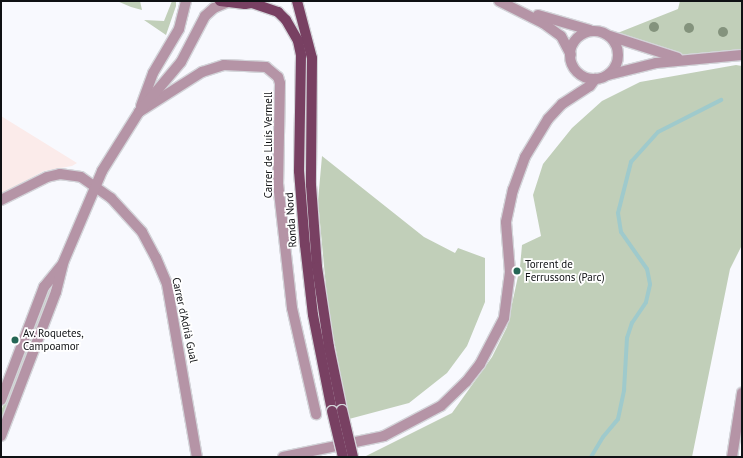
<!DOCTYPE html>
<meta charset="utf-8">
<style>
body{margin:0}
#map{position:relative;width:743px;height:458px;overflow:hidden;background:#f8f9fe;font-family:"PT Sans",sans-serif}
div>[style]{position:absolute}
.industrial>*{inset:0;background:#fbebea}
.green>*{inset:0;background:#c1cfb9}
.stream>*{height:4px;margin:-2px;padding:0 2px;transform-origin:2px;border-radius:2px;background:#9fcacc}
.roads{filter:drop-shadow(1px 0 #d3d4d9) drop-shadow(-1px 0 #d3d4d9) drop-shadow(0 1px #d3d4d9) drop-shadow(0 -1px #d3d4d9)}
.minor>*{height:10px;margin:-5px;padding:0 5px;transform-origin:5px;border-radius:5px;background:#b594a6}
.minor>.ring{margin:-5px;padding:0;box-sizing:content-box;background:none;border:10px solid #b594a6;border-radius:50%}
.major>*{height:10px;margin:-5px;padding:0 5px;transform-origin:5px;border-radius:5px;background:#784062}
.bridges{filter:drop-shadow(1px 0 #d3d4d9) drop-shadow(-1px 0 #d3d4d9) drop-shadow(0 1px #d3d4d9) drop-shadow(0 -1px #d3d4d9)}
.major-bridge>*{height:10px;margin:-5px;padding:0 5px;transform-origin:5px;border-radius:5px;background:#784062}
.trees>*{width:10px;height:10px;margin:-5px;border-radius:50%;background:#84937d}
.dots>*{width:11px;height:11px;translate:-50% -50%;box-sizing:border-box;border:2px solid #fff;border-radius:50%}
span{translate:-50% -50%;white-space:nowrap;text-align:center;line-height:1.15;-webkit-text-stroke:3.5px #fff;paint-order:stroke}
.street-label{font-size:11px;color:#0f1114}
.poi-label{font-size:11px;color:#0f1114}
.left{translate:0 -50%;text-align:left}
.frame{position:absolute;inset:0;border:2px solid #0f1114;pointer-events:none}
</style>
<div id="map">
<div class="industrial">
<i style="clip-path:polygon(1px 116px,77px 163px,72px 166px,44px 171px,1px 194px)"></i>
</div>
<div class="green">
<i style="clip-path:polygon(117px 1px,140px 1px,142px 10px,131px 7px)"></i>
<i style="clip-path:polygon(172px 1px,176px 1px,176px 6px,166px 35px,144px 20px,164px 21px)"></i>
<i style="clip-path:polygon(680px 1px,742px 1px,742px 55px,695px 60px,610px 36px,678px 9px)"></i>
<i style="clip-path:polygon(736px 65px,742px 66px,742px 245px,730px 269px,692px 457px,364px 457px,452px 413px,492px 357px,507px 327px,520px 267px,522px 245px,541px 236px,533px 195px,543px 164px,572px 128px,602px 101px,640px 82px)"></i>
<i style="clip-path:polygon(322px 156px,424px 237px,455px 253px,458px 248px,485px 258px,485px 302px,467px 346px,447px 373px,409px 403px,349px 419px,328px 309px,318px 201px)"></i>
<i style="clip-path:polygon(48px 289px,51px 290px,1px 424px,1px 411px)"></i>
</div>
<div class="stream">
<i style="left:591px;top:457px;width:23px;rotate:-59deg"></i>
<i style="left:603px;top:437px;width:23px;rotate:-50deg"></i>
<i style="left:618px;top:419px;width:30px;rotate:-78deg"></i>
<i style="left:624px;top:390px;width:52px;rotate:-86.7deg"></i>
<i style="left:627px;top:338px;width:16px;rotate:-72deg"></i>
<i style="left:632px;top:323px;width:25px;rotate:-56deg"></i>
<i style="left:646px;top:302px;width:18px;rotate:-77deg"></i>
<i style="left:650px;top:284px;width:15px;rotate:-101deg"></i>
<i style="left:647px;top:269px;width:45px;rotate:-125.1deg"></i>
<i style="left:621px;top:232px;width:19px;rotate:-99deg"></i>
<i style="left:618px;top:213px;width:53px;rotate:-75.7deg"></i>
<i style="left:631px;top:162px;width:40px;rotate:-48deg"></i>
<i style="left:658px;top:132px;width:71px;rotate:-26.9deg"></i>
</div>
<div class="roads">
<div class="minor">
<i style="left:499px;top:1px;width:49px;rotate:26.6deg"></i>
<i style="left:543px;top:23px;width:22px;rotate:36deg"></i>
<i style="left:561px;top:36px;width:21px;rotate:62deg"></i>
<i style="left:538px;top:15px;width:54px;rotate:16.1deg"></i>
<i class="ring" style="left:570px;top:31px;width:38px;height:38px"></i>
<i style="left:610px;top:36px;width:71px;rotate:17.9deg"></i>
<i style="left:608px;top:75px;width:49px;rotate:-14deg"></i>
<i style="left:656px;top:63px;width:86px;rotate:-5.3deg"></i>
<i style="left:141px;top:106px;width:35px;rotate:-70deg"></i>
<i style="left:153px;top:73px;width:51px;rotate:-59.4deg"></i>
<i style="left:179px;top:29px;width:29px;rotate:-76deg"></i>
<i style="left:139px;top:112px;width:75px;rotate:-32.4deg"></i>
<i style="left:202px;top:72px;width:23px;rotate:-18deg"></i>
<i style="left:224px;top:65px;width:42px;rotate:2.7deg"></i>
<i style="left:266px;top:67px;width:16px;rotate:40deg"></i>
<i style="left:278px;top:77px;width:6px;rotate:72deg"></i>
<i style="left:280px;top:83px;width:100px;rotate:91.1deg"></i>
<i style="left:278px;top:183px;width:126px;rotate:83.6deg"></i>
<i style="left:292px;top:308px;width:109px;rotate:77.2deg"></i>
<i style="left:1px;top:200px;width:51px;rotate:-26.6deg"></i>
<i style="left:47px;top:177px;width:13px;rotate:-13deg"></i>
<i style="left:60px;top:174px;width:21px;rotate:8deg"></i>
<i style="left:81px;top:177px;width:37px;rotate:35deg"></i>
<i style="left:111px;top:198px;width:46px;rotate:47.6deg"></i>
<i style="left:142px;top:232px;width:30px;rotate:62deg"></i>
<i style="left:156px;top:258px;width:28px;rotate:67deg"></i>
<i style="left:167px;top:284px;width:176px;rotate:80.2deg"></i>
<i style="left:1px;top:400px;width:121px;rotate:-69.2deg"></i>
<i style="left:44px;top:287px;width:28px;rotate:-51deg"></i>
<i style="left:1px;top:436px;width:154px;rotate:-69.1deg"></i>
<i style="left:56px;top:292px;width:30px;rotate:-76deg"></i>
<i style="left:63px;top:263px;width:100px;rotate:-67deg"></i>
<i style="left:102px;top:171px;width:70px;rotate:-57.9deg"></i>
<i style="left:139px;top:112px;width:65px;rotate:-50deg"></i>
<i style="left:181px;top:62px;width:52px;rotate:-62.4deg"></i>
<i style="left:205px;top:16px;width:12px;rotate:-42deg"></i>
<i style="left:214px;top:8px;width:13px;rotate:-23deg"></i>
<i style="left:283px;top:457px;width:103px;rotate:-11.7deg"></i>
<i style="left:384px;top:436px;width:64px;rotate:-27.8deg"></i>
<i style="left:441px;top:406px;width:35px;rotate:-44deg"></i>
<i style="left:466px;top:382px;width:23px;rotate:-52deg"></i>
<i style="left:480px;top:364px;width:52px;rotate:-62.4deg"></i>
<i style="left:504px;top:318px;width:46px;rotate:-82.6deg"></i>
<i style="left:510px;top:272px;width:50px;rotate:-94.6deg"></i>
<i style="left:506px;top:222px;width:33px;rotate:-78deg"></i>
<i style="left:513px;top:190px;width:35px;rotate:-70deg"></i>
<i style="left:525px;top:157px;width:44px;rotate:-58.8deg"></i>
<i style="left:548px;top:119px;width:21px;rotate:-47deg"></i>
<i style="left:562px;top:104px;width:33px;rotate:-33deg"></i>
<i style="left:590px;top:86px;width:9px;rotate:-54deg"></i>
<i style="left:732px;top:457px;width:65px;rotate:-81.1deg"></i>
</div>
<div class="major">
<i style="left:220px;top:1px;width:25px;rotate:7deg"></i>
<i style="left:245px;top:4px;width:13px;rotate:-9deg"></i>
<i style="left:297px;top:1px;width:59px;rotate:75.3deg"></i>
<i style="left:312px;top:58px;width:127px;rotate:90.5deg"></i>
<i style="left:311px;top:185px;width:82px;rotate:85.8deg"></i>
<i style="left:317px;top:267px;width:81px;rotate:81.5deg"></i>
<i style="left:329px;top:347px;width:64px;rotate:78.3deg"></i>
<i style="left:252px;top:3px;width:28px;rotate:19deg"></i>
<i style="left:278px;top:12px;width:11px;rotate:45deg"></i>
<i style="left:286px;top:20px;width:24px;rotate:60deg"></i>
<i style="left:298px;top:41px;width:14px;rotate:78deg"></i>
<i style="left:301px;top:55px;width:116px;rotate:91deg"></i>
<i style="left:299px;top:171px;width:74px;rotate:85.4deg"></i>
<i style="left:305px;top:245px;width:70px;rotate:83.5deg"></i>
<i style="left:313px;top:315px;width:98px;rotate:78.8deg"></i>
</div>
</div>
<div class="bridges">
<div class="major-bridge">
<i style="left:342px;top:410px;width:48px;rotate:76.8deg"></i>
<i style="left:332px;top:411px;width:47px;rotate:76.6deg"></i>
</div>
</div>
<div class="trees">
<i style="left:654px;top:27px"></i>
<i style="left:689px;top:28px"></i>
<i style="left:723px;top:32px"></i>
</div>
<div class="dots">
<i style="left:517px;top:271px;background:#256655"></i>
<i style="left:15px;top:340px;background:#256655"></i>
</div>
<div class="street-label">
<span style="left:268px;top:145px;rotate:-90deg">Carrer de Lluís Vermell</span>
<span style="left:291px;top:220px;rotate:-94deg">Ronda Nord</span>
<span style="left:185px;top:320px;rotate:78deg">Carrer d'Adrià Gual</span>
</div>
<div class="poi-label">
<span class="left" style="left:525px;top:271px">Torrent de<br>Ferrussons (Parc)</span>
<span class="left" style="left:23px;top:340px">Av. Roquetes,<br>Campoamor</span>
</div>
<div class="frame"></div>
</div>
